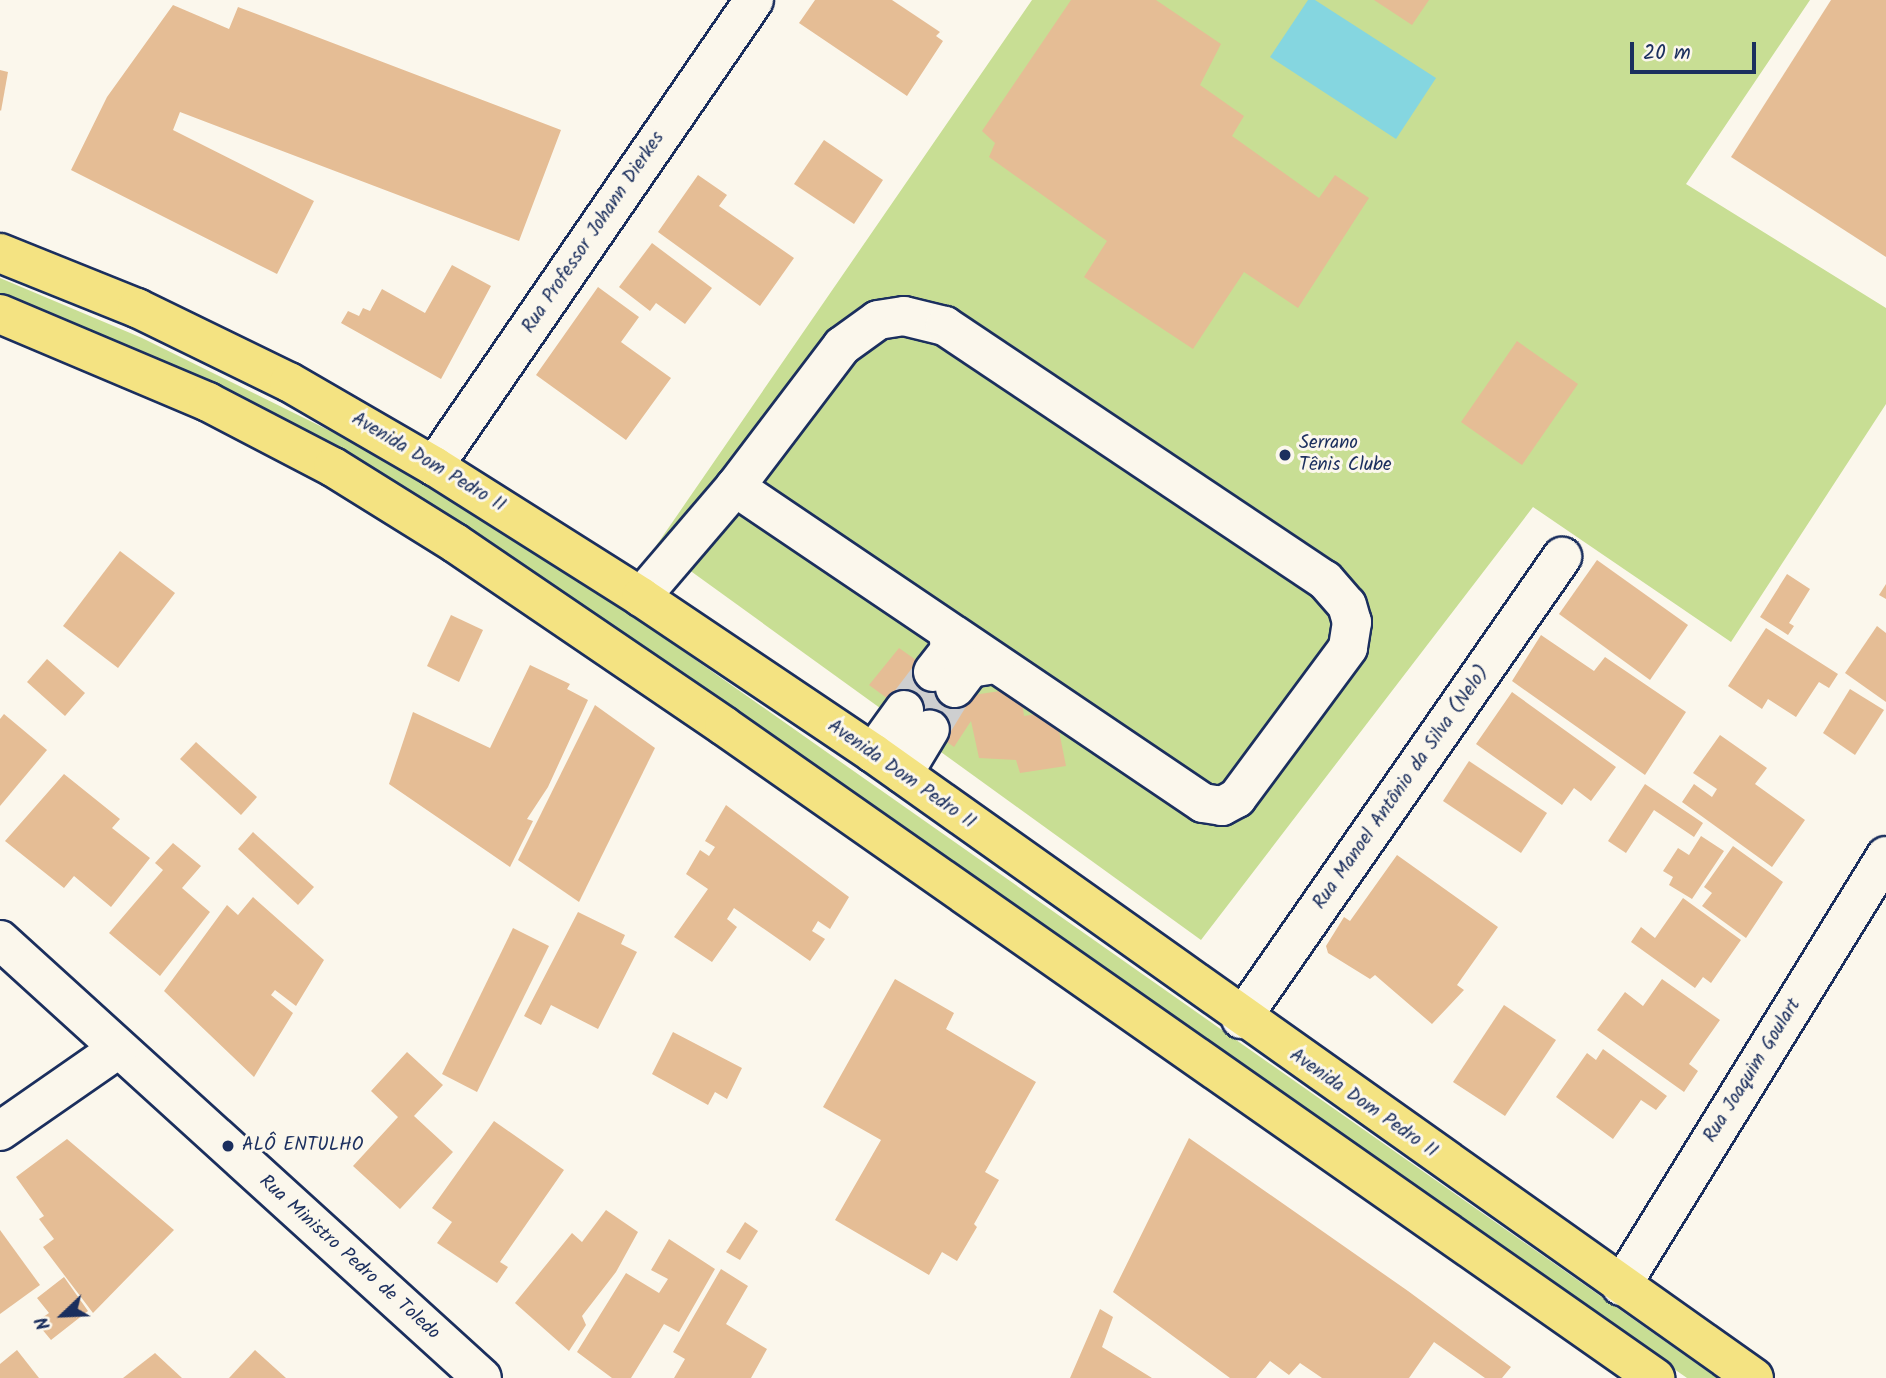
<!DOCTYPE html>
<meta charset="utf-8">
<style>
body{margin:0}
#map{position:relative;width:1886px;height:1378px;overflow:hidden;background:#fbf7ec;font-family:Kalam,sans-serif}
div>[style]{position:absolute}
.green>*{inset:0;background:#c8de94}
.water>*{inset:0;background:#85d6e0}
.building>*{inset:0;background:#e5bd95}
.minor-tunnel>*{height:38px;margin-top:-19px;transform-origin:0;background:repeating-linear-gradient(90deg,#cecfd0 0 38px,transparent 0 57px)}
.roads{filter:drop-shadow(2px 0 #1b2f5e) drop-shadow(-2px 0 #1b2f5e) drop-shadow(0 2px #1b2f5e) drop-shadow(0 -2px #1b2f5e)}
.minor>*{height:38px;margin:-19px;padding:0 19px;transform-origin:19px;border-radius:19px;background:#fbf7ec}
.major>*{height:38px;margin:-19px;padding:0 19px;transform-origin:19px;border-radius:19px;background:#f4e382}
.dots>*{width:19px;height:19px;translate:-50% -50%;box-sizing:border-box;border:4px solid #fbf7ec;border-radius:50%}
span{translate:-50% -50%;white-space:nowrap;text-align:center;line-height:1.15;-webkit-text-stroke:6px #fbf7ec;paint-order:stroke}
.street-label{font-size:19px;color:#1b2f5e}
.poi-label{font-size:19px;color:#1b2f5e}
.left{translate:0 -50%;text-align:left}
.north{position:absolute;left:28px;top:1280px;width:70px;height:70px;-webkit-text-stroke:5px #fbf7ec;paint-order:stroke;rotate:247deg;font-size:19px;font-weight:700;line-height:28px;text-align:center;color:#1b2f5e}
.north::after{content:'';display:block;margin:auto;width:24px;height:32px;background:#1b2f5e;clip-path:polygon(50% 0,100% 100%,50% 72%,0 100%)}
.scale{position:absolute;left:1630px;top:42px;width:126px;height:32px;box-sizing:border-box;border:4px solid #1b2f5e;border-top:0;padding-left:9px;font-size:21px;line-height:24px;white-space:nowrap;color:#1b2f5e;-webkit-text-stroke:5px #fbf7ec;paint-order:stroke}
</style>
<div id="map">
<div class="green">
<i style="clip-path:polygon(1032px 0,1810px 0,1686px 184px,1886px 308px,1886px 404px,1731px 642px,1533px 507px,1201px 940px,656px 546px)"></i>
<i style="clip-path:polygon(0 278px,142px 338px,389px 460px,589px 585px,1717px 1378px,1687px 1378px,588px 608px,376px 474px,219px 390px,0 294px)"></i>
</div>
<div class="water">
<i style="clip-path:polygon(1308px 0,1315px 0,1436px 78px,1396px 139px,1270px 57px)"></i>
</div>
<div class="building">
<i style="clip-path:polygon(815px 0,892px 0,940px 32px,936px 36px,943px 41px,907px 96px,799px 23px)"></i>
<i style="clip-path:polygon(1071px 0,1156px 0,1221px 44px,1200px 85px,1244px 116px,1232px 136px,1319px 198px,1335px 175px,1369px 198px,1298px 308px,1244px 272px,1193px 349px,1084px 277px,1107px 241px,989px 157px,995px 143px,982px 131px)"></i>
<i style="clip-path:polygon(1374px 0,1429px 0,1412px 25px)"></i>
<i style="clip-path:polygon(1831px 0,1886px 0,1886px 257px,1731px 157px)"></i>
<i style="clip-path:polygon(173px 5px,229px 29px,238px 7px,561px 130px,519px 241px,180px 112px,173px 130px,314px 201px,277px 274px,71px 170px,107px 97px)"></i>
<i style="clip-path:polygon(0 70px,8px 72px,1px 111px,0 110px)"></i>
<i style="clip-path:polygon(824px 140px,883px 180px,854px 224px,794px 184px)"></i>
<i style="clip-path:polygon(698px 175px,727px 195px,719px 206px,794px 258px,760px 306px,658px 232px)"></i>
<i style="clip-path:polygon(652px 243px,712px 288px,685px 324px,656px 303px,650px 311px,619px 287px)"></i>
<i style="clip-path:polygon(452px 265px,491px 286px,441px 379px,341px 323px,348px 311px,359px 316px,363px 308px,370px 311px,382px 289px,425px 313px)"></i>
<i style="clip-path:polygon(598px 287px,639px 317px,621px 342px,671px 378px,626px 440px,536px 375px)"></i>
<i style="clip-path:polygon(1517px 341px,1578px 384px,1522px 465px,1461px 422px)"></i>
<i style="clip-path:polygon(120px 551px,175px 593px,118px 668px,63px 626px)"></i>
<i style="clip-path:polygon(1597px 560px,1688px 625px,1650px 680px,1559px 614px)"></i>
<i style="clip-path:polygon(1787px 574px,1810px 589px,1789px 623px,1794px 626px,1788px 635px,1760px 617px)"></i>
<i style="clip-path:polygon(1886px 584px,1886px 599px,1879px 595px)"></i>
<i style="clip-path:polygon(451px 615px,483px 630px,459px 682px,427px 666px)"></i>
<i style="clip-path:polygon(1877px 626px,1886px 633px,1886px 702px,1845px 673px)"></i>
<i style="clip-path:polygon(1766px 628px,1838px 674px,1829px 688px,1819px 682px,1796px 717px,1768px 699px,1762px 709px,1728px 686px)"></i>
<i style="clip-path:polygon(1541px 635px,1594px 671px,1605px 657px,1686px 712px,1645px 775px,1512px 681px)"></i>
<i style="clip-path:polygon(899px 648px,967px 696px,1020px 688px,1024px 716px,1055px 711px,1066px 766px,1020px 773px,1016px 760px,979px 758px,971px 721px,954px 747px,869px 685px)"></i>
<i style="clip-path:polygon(47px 659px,85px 693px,65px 716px,27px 682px)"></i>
<i style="clip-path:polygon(530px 665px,570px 684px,567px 689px,588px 700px,548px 787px,527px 819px,533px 821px,510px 867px,389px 784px,413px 712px,490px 748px)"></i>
<i style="clip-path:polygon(1850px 689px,1884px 710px,1855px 755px,1823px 733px)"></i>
<i style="clip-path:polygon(1512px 692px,1616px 767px,1591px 801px,1574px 788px,1562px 805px,1476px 744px)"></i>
<i style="clip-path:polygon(595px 705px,655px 748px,579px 902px,518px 860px)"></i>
<i style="clip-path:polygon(4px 714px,47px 750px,0 806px,0 719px)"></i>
<i style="clip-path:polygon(1720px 735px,1767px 768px,1755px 784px,1805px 820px,1772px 867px,1682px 802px,1694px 784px,1712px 797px,1717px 789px,1693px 773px)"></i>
<i style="clip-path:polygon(196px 742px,257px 797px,241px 815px,180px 759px)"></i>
<i style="clip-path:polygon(1469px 761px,1547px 813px,1521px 853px,1443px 801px)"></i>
<i style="clip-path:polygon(64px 774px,120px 819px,112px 828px,150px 858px,111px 907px,74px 876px,64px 888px,5px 841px)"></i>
<i style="clip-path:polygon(1645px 784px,1703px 823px,1694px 837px,1654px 810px,1626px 853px,1608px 841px)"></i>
<i style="clip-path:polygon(726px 805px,849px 897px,830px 929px,818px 921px,812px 931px,825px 939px,810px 961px,734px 908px,727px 919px,737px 927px,712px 962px,674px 937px,708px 889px,686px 874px,700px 850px,709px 856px,715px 847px,705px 841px)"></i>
<i style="clip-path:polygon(253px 832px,314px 887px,298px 905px,238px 849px)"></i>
<i style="clip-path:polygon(1701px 836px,1724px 851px,1692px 899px,1669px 885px,1673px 877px,1663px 871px,1678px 848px,1689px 855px)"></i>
<i style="clip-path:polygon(173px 843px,201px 866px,182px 888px,210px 912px,160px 976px,109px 933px,163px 870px,155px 863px)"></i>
<i style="clip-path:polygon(1733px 846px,1783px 882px,1746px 938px,1702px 906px,1712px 893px,1704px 887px)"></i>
<i style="clip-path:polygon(1397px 855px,1498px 927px,1457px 985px,1464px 990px,1432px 1024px,1375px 975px,1370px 979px,1328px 953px,1326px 946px,1344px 917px,1350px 921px)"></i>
<i style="clip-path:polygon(253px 897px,324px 960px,296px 1006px,275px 990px,271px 995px,293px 1013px,254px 1077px,164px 991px,227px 905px,238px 915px)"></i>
<i style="clip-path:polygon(1683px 898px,1741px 940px,1711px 983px,1703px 977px,1695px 988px,1631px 942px,1641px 927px,1655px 938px)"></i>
<i style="clip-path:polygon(578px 912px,625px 935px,621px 944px,637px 952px,598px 1029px,551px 1005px,541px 1025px,524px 1016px)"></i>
<i style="clip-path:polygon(513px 928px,549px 946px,477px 1092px,442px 1074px)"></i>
<i style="clip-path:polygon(895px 979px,954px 1013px,946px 1029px,1036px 1082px,985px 1172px,999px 1180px,974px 1224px,977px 1227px,957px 1261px,942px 1252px,929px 1275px,835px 1220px,881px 1140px,823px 1107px)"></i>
<i style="clip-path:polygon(1662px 979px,1720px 1020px,1689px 1064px,1698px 1071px,1684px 1092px,1597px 1030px,1625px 992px,1643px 1006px)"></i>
<i style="clip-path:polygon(1504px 1005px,1556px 1040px,1505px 1116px,1453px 1082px)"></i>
<i style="clip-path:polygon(673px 1032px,742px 1068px,727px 1099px,715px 1092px,708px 1105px,652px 1074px)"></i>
<i style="clip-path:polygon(1603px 1049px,1667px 1096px,1656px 1110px,1641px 1100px,1613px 1139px,1556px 1097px,1587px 1053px,1596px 1060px)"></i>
<i style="clip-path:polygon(407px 1052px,443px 1085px,414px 1116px,453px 1152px,400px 1209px,353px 1166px,398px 1117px,371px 1091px)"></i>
<i style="clip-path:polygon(494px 1121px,564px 1170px,500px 1262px,508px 1267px,497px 1283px,437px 1243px,452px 1222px,432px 1208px)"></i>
<i style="clip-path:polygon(1189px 1138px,1408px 1291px,1511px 1367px,1502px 1378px,1485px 1378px,1434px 1342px,1409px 1378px,1322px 1378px,1300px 1363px,1289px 1375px,1270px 1361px,1256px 1378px,1230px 1378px,1113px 1292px)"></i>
<i style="clip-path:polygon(67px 1139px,174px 1230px,93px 1313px,43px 1247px,54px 1239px,39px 1219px,44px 1216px,16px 1177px)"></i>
<i style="clip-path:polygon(606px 1210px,638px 1232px,616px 1272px,582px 1316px,586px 1325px,569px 1351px,515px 1303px,572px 1233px,582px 1242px)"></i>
<i style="clip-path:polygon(745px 1222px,758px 1231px,740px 1260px,726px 1252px)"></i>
<i style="clip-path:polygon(0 1230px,40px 1285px,0 1314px)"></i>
<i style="clip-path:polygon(669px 1239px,715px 1269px,679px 1332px,664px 1324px,631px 1378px,612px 1378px,577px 1352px,626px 1273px,659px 1293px,668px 1279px,651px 1270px)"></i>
<i style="clip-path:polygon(721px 1269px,748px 1286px,726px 1324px,767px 1349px,751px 1378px,674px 1378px,685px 1359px,673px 1352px)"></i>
<i style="clip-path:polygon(64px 1277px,88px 1311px,51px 1340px,36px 1322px,49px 1313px,37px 1298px)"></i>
<i style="clip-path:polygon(1100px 1309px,1113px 1317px,1102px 1347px,1152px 1378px,1070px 1378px)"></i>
<i style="clip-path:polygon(17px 1350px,39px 1378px,0 1378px,0 1364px)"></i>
<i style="clip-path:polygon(255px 1350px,286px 1378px,229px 1378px)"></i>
<i style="clip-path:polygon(155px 1353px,182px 1378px,123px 1378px)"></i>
</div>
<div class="minor-tunnel">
<i style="left:904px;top:710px;width:48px;rotate:-52.7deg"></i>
<i style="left:930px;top:729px;width:48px;rotate:-58.6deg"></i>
</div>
<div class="roads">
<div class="minor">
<i style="left:434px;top:466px;width:565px;rotate:-55.52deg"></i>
<i style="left:641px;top:597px;width:145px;rotate:-49.5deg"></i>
<i style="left:735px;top:487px;width:177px;rotate:-52.8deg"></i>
<i style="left:842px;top:346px;width:44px;rotate:-35.8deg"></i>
<i style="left:878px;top:320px;width:26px;rotate:-9deg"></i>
<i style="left:904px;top:316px;width:42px;rotate:13.7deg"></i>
<i style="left:945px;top:326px;width:457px;rotate:33.8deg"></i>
<i style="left:1325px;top:580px;width:33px;rotate:49deg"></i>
<i style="left:1347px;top:605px;width:18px;rotate:74deg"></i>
<i style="left:1352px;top:622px;width:26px;rotate:99deg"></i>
<i style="left:1348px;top:648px;width:187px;rotate:126.5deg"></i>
<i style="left:1237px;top:798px;width:17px;rotate:152deg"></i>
<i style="left:1222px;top:806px;width:19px;rotate:-171deg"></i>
<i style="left:1203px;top:803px;width:565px;rotate:-145.97deg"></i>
<i style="left:933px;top:672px;width:28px;rotate:-52deg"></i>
<i style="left:950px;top:650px;width:18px;rotate:-96deg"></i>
<i style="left:955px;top:688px;width:25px;rotate:-53deg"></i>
<i style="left:970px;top:668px;width:25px;rotate:-9deg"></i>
<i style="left:873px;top:753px;width:53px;rotate:-54.2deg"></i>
<i style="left:903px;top:774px;width:52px;rotate:-59deg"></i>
<i style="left:0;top:940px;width:651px;rotate:42.26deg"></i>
<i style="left:1241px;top:1019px;width:563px;rotate:-55.21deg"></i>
<i style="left:0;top:1131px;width:144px;rotate:-34.8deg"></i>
<i style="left:1621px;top:1286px;width:505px;rotate:-58.36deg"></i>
</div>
<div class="major">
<i style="left:0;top:253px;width:148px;rotate:21.9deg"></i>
<i style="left:137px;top:308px;width:169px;rotate:26deg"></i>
<i style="left:289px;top:382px;width:168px;rotate:30.1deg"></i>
<i style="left:434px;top:466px;width:245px;rotate:32.3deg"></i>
<i style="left:641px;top:597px;width:280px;rotate:33.9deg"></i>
<i style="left:873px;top:753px;width:1080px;rotate:35.35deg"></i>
<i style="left:0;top:314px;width:226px;rotate:22.9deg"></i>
<i style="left:208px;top:402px;width:141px;rotate:27.5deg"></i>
<i style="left:333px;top:467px;width:144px;rotate:31.9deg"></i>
<i style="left:455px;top:543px;width:325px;rotate:34.2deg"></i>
<i style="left:724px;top:726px;width:1137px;rotate:35deg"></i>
</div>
</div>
<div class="dots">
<i style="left:1285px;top:455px;background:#1b2f5e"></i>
<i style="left:228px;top:1146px;background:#1b2f5e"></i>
</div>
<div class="street-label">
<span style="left:594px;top:233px;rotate:-56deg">Rua Professor Johann Dierkes</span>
<span style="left:428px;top:463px;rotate:31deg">Avenida Dom Pedro II</span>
<span style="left:901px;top:775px;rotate:35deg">Avenida Dom Pedro II</span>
<span style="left:1402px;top:788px;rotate:-55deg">Rua Manoel Antônio da Silva (Nelo)</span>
<span style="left:1753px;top:1071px;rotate:-58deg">Rua Joaquim Goulart</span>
<span style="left:1363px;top:1104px;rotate:35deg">Avenida Dom Pedro II</span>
<span style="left:349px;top:1258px;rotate:42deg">Rua Ministro Pedro de Toledo</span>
</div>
<div class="poi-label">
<span class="left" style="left:1299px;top:455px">Serrano<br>Tênis Clube</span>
<span class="left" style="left:242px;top:1146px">ALÔ ENTULHO</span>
</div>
<div class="north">N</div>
<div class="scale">20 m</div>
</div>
